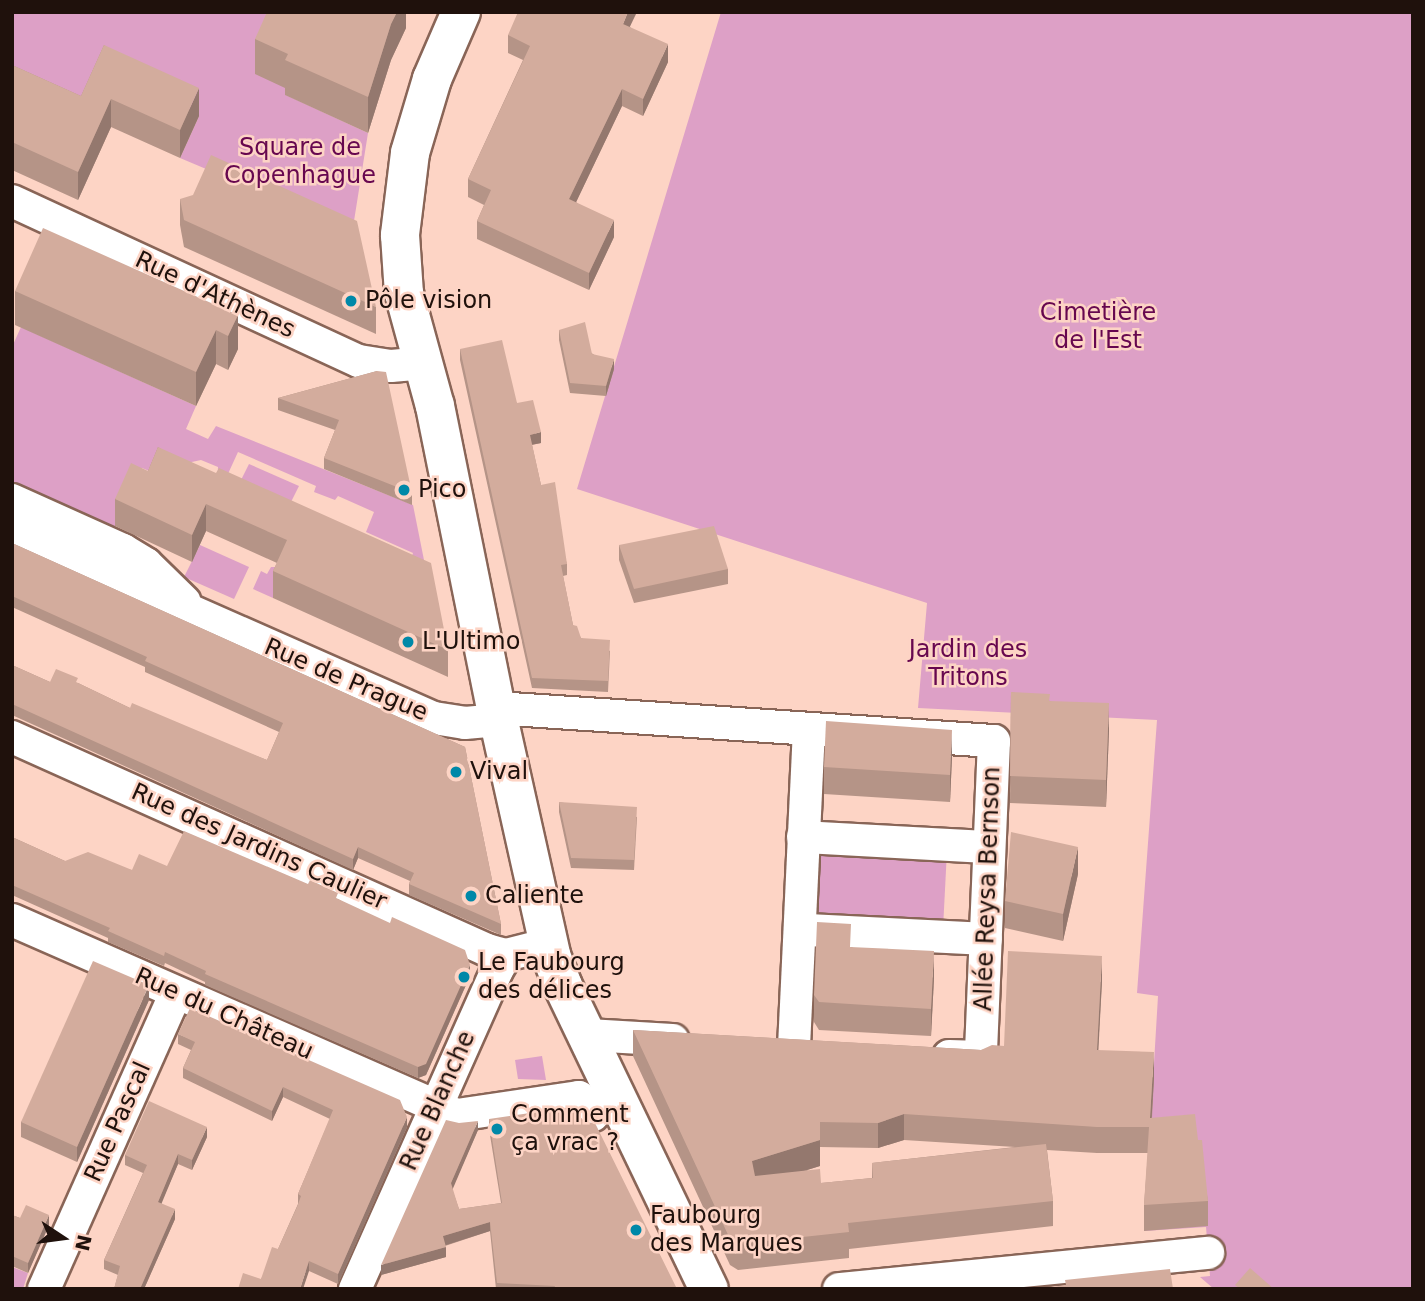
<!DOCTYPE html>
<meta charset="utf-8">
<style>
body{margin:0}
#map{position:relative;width:1425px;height:1301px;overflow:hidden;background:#fdd4c5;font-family:"DejaVu Sans",sans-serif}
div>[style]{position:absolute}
.green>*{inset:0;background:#dda0c6}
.roads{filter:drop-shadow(2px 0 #896557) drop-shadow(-2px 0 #896557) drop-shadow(0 2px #896557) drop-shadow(0 -2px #896557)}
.street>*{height:32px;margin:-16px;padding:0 16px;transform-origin:16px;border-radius:16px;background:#fff}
.secondary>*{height:38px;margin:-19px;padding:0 19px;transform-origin:19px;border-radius:19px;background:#fff}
.wall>*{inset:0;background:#b59487}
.shaded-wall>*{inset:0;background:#94786e}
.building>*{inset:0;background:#d3ac9d}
.dots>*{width:19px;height:19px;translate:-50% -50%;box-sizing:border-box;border:4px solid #fdd4c5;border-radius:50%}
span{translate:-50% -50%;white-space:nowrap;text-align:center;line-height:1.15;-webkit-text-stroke:5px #fdd4c5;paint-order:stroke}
.park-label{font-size:24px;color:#67074f}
.street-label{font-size:24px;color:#1f110c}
.poi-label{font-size:24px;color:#1f110c}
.left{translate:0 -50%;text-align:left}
.frame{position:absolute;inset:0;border:14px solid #1f110c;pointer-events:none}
.north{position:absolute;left:28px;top:1203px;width:70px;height:70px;-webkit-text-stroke:5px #fdd4c5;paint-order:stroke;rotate:103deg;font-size:19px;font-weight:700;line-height:28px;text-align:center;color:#1f110c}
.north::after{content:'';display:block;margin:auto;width:24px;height:32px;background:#1f110c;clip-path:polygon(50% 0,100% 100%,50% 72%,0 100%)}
</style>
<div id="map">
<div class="green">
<i style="clip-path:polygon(12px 12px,282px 12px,288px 89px,286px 95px,368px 133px,354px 221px,218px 174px,180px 158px,199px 116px,81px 123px,12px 93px)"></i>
<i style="clip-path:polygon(721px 12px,1413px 12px,1413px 1289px,1214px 1289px,1200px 1277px,1210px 1276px,1206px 1227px,1144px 1231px,1158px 996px,1137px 993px,1157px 720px,918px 708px,927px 603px,577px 489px)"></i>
<i style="clip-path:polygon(21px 327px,196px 406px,186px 429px,208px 439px,216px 426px,413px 505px,428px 580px,407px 571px,413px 553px,366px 532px,374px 512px,338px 496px,335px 500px,314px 492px,316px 486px,238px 452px,216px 500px,218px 467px,201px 460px,173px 466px,166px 478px,142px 468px,115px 527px,12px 481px,12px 347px)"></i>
<i style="clip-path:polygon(249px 464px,299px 486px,290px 504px,231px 500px)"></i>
<i style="clip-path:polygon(200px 545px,249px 567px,234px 599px,184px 577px)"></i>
<i style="clip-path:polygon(271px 567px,287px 567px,273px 598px,253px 589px,261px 571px,267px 574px)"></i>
<i style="clip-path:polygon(809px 825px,948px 831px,942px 948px,803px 941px)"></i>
<i style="clip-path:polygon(542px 1056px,546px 1080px,518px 1079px,515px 1060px)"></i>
<i style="clip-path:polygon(12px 1267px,28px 1273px,23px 1289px,12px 1289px)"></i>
</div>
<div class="roads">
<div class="street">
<i style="left:12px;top:201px;width:382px;rotate:24.8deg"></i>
<i style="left:359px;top:361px;width:32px;rotate:9deg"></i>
<i style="left:391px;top:366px;width:32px;rotate:-5deg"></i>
<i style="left:12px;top:500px;width:122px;rotate:24.2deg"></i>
<i style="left:123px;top:550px;width:27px;rotate:31deg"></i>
<i style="left:146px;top:564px;width:54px;rotate:44.3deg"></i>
<i style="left:12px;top:532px;width:461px;rotate:23.8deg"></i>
<i style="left:434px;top:718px;width:31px;rotate:9deg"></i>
<i style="left:465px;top:723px;width:34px;rotate:-5deg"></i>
<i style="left:496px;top:708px;width:499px;rotate:3.8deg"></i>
<i style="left:994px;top:741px;width:316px;rotate:92.4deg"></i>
<i style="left:981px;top:1057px;width:32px;rotate:-178deg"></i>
<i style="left:12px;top:737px;width:521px;rotate:24.15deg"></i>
<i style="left:487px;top:950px;width:20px;rotate:15deg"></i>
<i style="left:803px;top:837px;width:186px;rotate:3.1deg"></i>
<i style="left:12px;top:920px;width:486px;rotate:23.7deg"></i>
<i style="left:457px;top:1115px;width:123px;rotate:-8.4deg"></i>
<i style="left:579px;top:1097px;width:23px;rotate:52deg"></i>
<i style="left:809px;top:930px;width:177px;rotate:2.9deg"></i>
<i style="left:587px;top:1035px;width:86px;rotate:3.3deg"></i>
<i style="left:794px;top:1047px;width:318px;rotate:-87.3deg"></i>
<i style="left:44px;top:1289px;width:324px;rotate:-66deg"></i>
<i style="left:355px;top:1289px;width:349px;rotate:-66deg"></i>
<i style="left:497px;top:970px;width:17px;rotate:-59deg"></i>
<i style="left:506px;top:955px;width:44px;rotate:-14.3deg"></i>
<i style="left:839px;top:1289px;width:371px;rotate:-5.6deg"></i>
</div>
<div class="secondary">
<i style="left:461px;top:12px;width:73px;rotate:113.4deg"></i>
<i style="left:432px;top:79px;width:77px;rotate:106.6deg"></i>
<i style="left:410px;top:153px;width:83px;rotate:97deg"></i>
<i style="left:400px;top:235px;width:58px;rotate:86.1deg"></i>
<i style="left:404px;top:293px;width:117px;rotate:74.7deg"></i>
<i style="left:435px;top:406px;width:308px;rotate:78.6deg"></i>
<i style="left:496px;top:708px;width:253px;rotate:77.4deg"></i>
<i style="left:551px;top:955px;width:33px;rotate:69deg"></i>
<i style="left:563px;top:986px;width:336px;rotate:64.3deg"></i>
</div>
</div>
<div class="wall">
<i style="clip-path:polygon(406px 12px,406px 28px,391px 60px,368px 133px,285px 95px,285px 88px,255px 74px,255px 39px)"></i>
<i style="clip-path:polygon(630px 27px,668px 62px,643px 116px,622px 106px,576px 202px,614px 237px,589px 290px,477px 239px,477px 221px,484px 205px,468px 197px,468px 179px,523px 60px,508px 53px,508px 35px)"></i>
<i style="clip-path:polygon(104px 45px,199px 116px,180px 158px,111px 127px,78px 200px,12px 170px,12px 65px,81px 96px)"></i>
<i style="clip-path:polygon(180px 199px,376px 307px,376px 334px,184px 247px,180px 225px)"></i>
<i style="clip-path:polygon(15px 291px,238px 315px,238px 349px,228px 370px,216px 364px,196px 406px,15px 325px)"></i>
<i style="clip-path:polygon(559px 330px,614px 369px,606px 396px,570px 393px,559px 340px)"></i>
<i style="clip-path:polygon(460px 349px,517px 403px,541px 443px,532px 445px,541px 485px,567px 564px,567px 575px,563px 576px,573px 625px,581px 638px,610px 651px,608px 692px,532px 688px,460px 360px)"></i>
<i style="clip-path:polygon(377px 371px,412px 493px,412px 505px,324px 469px,324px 458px,335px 430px,278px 410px,278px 398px)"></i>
<i style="clip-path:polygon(158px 447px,448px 650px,448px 677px,273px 598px,273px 571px,277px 563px,206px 531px,192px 562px,115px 526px,115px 499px,148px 471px)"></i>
<i style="clip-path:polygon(12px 543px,465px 747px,501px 924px,501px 935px,409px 895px,409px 884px,410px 881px,358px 858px,353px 870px,12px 715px,12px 665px,50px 682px,78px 683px,130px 708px,267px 760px,279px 732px,145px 672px,145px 667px,12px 607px)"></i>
<i style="clip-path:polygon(619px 545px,728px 569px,728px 584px,634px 603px,619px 560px)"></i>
<i style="clip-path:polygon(1011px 692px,1050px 701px,1109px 730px,1106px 807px,1010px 803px)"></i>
<i style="clip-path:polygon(952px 757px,950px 802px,824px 794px,824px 767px)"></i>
<i style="clip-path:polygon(559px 802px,637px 817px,634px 870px,571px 868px,559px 812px)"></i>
<i style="clip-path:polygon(12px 837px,65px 861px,132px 870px,167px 866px,338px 899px,470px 976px,426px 1075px,418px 1078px,205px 985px,205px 982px,165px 963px,164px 966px,108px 942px,108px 938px,12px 895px)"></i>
<i style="clip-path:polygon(1078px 874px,1063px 941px,1005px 928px,1005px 901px)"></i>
<i style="clip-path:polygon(851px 947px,934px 978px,931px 1036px,819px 1030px,814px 1022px,814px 995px)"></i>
<i style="clip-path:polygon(evenodd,1102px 981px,1098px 1050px,1154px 1078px,1152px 1118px,1198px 1140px,1208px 1201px,1208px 1226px,1144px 1231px,1144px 1205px,1148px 1153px,1097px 1153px,1047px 1150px,1053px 1201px,1053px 1226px,849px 1249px,849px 1258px,738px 1270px,730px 1265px,633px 1056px,633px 1030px,981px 1050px,1004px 1046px,1102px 981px,904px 1140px,1015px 1147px,872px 1163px,872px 1178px,821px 1183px,807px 1170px,820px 1166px,820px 1147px,878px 1148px,904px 1140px)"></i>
<i style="clip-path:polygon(149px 1000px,77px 1162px,21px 1137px,21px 1122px)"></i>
<i style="clip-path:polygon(178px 1034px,407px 1127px,338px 1284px,309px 1271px,261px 1279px,278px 1249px,298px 1204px,298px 1194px,330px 1119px,283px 1097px,272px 1121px,183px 1078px,183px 1068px,191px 1050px,178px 1044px)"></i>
<i style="clip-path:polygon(489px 1119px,677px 1289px,496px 1289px,490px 1231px,445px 1246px,446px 1257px,381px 1275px,459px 1123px,478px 1130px,452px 1189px,459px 1209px,501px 1203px,489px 1129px)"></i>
<i style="clip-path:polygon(207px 1137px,192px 1170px,178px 1164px,161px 1203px,175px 1219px,144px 1289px,114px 1289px,118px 1275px,104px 1269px,104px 1260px,143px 1173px,125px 1165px,125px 1155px)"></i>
<i style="clip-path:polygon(12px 1215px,20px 1218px,49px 1225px,28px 1273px,12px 1266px)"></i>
</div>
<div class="shaded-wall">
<i style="clip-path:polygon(397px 12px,406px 12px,406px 28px,391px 60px,368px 133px,368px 97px,391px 24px)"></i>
<i style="clip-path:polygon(628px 12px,637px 12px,623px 41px,623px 24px)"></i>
<i style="clip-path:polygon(668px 44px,668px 62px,643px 116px,643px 99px)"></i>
<i style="clip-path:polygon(199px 88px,199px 116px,180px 158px,180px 130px)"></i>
<i style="clip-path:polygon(622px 89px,622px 106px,569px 217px,569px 199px)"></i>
<i style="clip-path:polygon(111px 99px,111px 127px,78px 200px,78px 172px)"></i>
<i style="clip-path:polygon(614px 220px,614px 237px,589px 290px,589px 273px)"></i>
<i style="clip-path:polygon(238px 315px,238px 349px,228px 370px,228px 336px)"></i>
<i style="clip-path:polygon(216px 330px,216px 364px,196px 406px,196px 372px)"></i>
<i style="clip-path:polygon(614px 359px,614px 369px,606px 396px,606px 386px)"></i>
<i style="clip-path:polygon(13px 379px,13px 406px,12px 409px,12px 381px)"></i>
<i style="clip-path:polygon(541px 432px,541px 443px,530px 445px,530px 435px)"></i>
<i style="clip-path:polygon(206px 504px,206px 531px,192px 562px,192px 535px)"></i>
<i style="clip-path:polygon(1109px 703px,1109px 730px,1106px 807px,1106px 780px)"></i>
<i style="clip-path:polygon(952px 730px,952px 757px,950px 802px,950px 775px)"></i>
<i style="clip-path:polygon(358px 847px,358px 858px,353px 870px,353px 859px)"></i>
<i style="clip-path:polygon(1078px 847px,1078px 874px,1063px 941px,1063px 914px)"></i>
<i style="clip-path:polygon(934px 951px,934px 978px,931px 1036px,931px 1009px)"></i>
<i style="clip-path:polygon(1102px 956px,1102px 981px,1097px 1076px,1097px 1050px)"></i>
<i style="clip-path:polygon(470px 965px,470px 976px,426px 1075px,418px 1078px,418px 1067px)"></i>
<i style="clip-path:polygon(149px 985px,149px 1000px,77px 1162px,77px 1147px)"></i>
<i style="clip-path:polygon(1154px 1052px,1154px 1078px,1150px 1144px,1150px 1118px)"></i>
<i style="clip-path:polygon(283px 1087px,283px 1097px,272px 1121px,272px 1111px)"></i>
<i style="clip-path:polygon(904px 1114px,904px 1140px,878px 1148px,878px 1123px)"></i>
<i style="clip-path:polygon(407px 1117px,407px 1127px,338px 1284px,338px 1274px)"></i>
<i style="clip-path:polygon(478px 1121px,478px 1130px,451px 1193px,451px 1183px)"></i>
<i style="clip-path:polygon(207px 1127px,207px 1137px,192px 1170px,192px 1160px)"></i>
<i style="clip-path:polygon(820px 1140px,820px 1166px,752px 1187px,752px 1161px)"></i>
<i style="clip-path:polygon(178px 1154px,178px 1164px,158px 1212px,158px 1202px)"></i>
<i style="clip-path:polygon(175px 1209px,175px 1219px,144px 1289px,140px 1289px)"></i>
<i style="clip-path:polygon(49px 1215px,49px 1225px,28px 1273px,28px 1263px)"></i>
<i style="clip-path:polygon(490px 1222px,490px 1231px,443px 1246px,443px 1236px)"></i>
<i style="clip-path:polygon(446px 1247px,446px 1257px,381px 1275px,381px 1265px)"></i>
<i style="clip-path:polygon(309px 1261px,309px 1271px,303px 1289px,300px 1289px)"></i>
</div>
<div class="building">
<i style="clip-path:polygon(267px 12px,397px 12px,391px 24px,368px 97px,285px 60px,288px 54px,255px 39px)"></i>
<i style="clip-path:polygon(518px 12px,628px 12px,623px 24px,668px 44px,643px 99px,622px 89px,569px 199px,614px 220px,589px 273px,477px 221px,491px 190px,468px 179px,530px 46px,508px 35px)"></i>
<i style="clip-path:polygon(104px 45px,199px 88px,180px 130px,111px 99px,78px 172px,12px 142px,12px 65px,81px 96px)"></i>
<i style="clip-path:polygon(211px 155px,357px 221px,376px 307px,184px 220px,180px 199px,193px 195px)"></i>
<i style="clip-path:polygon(43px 228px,238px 315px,228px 336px,216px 330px,196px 372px,15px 291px)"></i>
<i style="clip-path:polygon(585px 322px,592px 354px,614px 359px,606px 386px,570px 383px,559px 330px)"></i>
<i style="clip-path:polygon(502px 340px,517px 403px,533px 400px,541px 432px,530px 435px,541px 485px,555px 482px,567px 564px,561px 565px,573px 625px,577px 626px,581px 638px,610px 640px,608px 681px,532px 678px,460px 349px)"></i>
<i style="clip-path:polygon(377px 371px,386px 372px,412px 493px,324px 458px,339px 420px,278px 398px)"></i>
<i style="clip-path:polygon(158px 447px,216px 473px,219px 468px,431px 563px,448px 650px,273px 571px,287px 540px,206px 504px,192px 535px,115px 499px,131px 463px,148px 471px)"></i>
<i style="clip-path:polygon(714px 526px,728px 569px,634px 589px,619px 545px)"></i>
<i style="clip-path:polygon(12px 543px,465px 747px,501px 924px,409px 884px,414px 873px,358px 847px,353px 859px,12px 704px,12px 665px,50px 682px,56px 669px,78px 678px,76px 682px,130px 708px,132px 703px,267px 760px,283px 723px,145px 661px,147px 657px,12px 596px)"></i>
<i style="clip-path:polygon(1011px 692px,1050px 694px,1049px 701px,1109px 703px,1106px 780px,1010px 776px)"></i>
<i style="clip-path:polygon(826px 721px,952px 730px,950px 775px,824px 767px)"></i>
<i style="clip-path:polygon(559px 802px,637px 807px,634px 860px,571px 858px)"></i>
<i style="clip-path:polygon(184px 831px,308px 884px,310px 880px,338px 893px,336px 898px,390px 923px,392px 917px,465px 950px,470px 965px,426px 1064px,418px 1067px,205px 974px,206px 971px,165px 952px,164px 956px,108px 931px,110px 928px,12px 885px,12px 837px,65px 861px,88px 852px,132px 870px,139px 854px,167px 866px)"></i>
<i style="clip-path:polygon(1011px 832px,1078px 847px,1063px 914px,1005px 901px)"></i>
<i style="clip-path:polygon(817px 922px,851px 924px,850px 947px,934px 951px,931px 1009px,819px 1002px,814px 995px)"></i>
<i style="clip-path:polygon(1008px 951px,1102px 956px,1097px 1050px,1154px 1052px,1150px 1118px,1195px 1114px,1198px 1140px,1202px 1140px,1208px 1201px,1144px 1205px,1149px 1127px,1097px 1127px,904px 1114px,878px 1123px,820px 1122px,820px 1140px,752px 1161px,755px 1176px,820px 1169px,821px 1183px,873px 1178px,872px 1163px,1046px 1144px,1053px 1201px,848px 1223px,849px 1232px,738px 1244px,730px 1239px,633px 1030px,981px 1050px,992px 1045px,1004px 1046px)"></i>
<i style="clip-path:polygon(93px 961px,149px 985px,77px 1147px,21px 1122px)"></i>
<i style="clip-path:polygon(190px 1008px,400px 1100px,407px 1117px,338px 1274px,309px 1261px,300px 1289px,238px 1289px,243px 1273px,261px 1279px,272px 1247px,278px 1249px,297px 1207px,301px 1196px,298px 1194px,333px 1110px,283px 1087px,272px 1111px,183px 1068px,195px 1042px,178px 1034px)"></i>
<i style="clip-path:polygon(149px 1101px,207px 1127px,192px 1160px,178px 1154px,158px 1202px,175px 1209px,140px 1289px,114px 1289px,120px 1266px,104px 1260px,147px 1165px,125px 1155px)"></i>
<i style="clip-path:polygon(571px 1107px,585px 1122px,595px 1123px,677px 1289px,554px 1289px,555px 1286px,497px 1283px,490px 1222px,443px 1236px,446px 1247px,381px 1265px,446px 1120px,459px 1123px,478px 1121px,451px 1183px,459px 1209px,502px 1203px,489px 1119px)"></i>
<i style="clip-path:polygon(26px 1205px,49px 1215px,28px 1263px,12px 1256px,12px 1215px,20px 1218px)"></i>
<i style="clip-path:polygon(1250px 1268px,1274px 1289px,1240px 1289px,1235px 1285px)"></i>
<i style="clip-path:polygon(1170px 1269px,1173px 1289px,1037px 1289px,1066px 1285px,1065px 1280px)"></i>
</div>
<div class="dots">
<i style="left:351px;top:301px;background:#0088a8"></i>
<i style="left:404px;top:490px;background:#0088a8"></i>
<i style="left:408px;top:642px;background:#0088a8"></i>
<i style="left:456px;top:772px;background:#0088a8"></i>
<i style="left:471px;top:896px;background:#0088a8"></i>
<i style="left:464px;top:977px;background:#0088a8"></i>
<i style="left:497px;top:1129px;background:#0088a8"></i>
<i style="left:636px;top:1230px;background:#0088a8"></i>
</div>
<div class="park-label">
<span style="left:300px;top:162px">Square de<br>Copenhague</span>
<span style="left:1098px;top:327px">Cimetière<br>de l'Est</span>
<span style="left:968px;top:664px">Jardin des<br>Tritons</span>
</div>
<div class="street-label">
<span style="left:215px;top:295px;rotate:25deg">Rue d'Athènes</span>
<span style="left:346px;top:680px;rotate:23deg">Rue de Prague</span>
<span style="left:259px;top:847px;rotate:24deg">Rue des Jardins Caulier</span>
<span style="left:988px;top:889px;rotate:-88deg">Allée Reysa Bernson</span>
<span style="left:224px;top:1014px;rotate:24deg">Rue du Château</span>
<span style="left:438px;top:1101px;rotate:-66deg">Rue Blanche</span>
<span style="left:118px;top:1122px;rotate:-66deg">Rue Pascal</span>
</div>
<div class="poi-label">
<span class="left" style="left:365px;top:301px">Pôle vision</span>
<span class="left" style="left:418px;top:490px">Pico</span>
<span class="left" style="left:422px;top:642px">L'Ultimo</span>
<span class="left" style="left:470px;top:772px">Vival</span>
<span class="left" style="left:485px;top:896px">Caliente</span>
<span class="left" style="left:478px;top:977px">Le Faubourg<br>des délices</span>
<span class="left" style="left:511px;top:1129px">Comment<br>ça vrac ?</span>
<span class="left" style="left:650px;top:1230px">Faubourg<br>des Marques</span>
</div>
<div class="frame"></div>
<div class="north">N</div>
</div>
